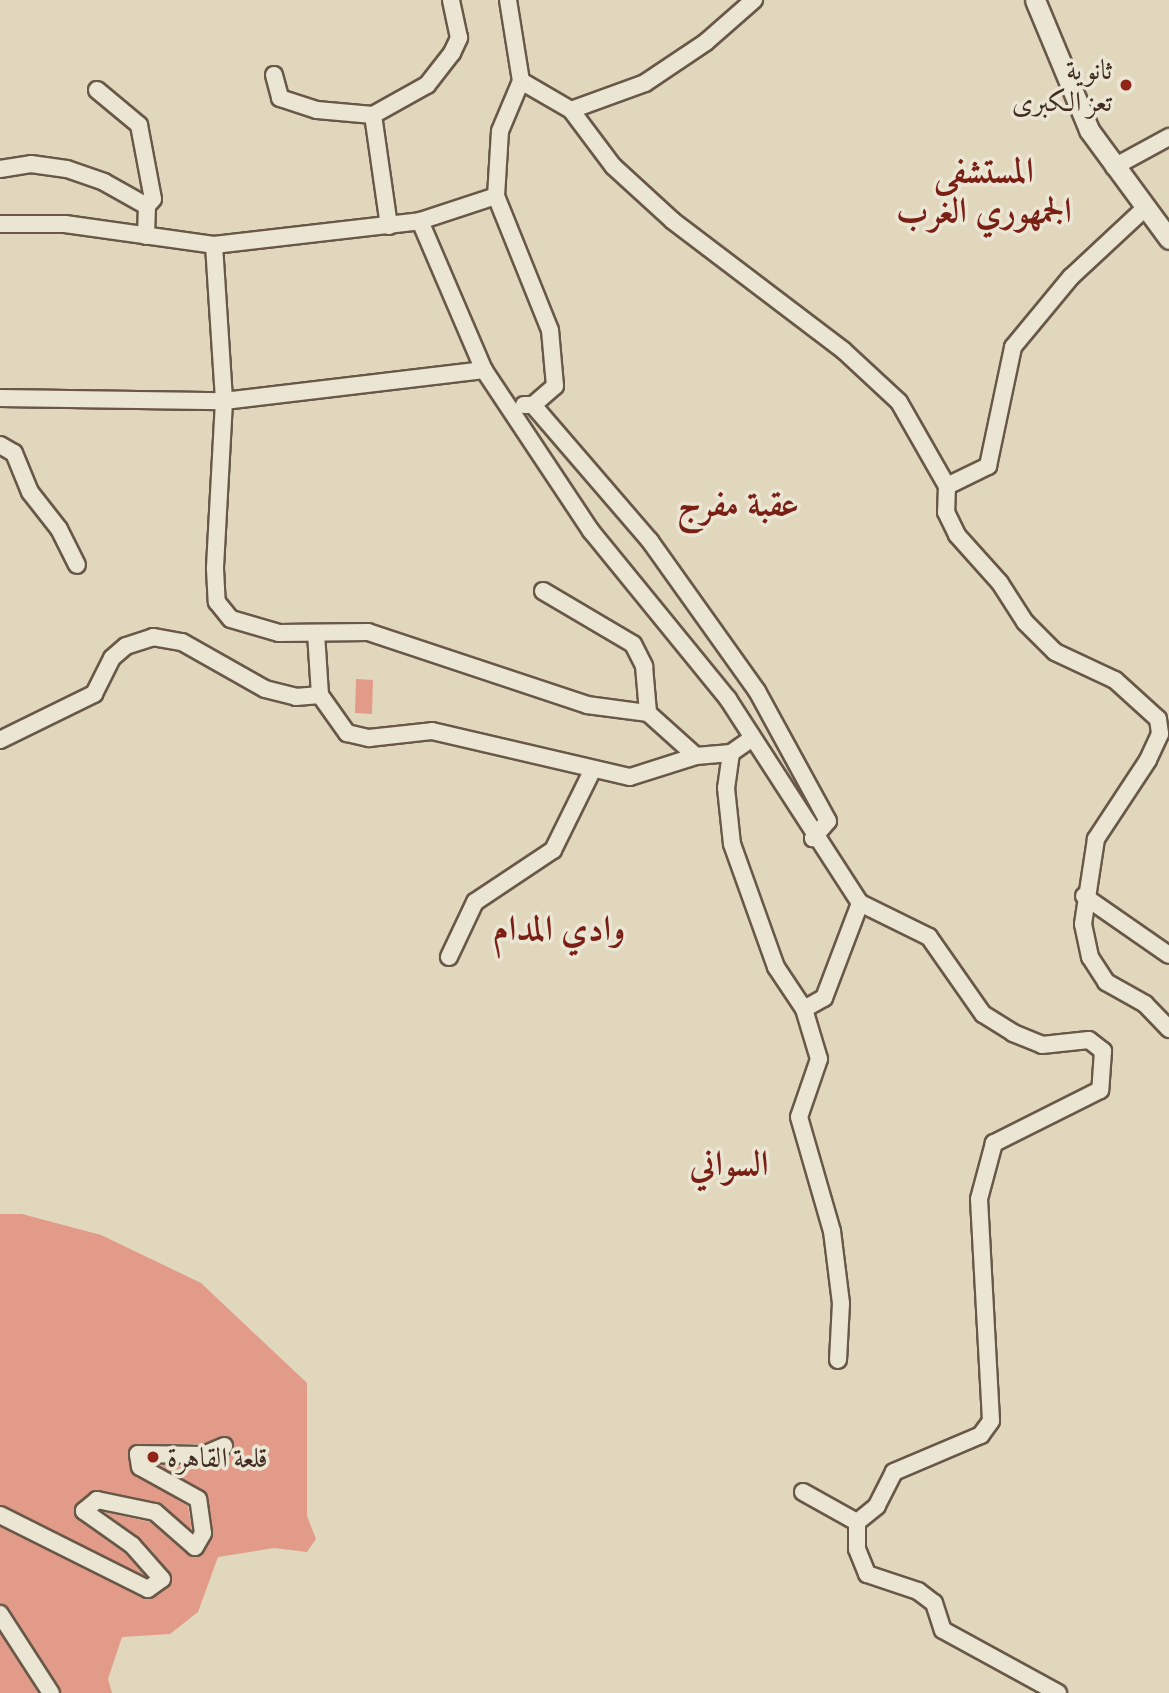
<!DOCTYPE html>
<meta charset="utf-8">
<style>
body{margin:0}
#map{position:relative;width:1169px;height:1693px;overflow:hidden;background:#e0d7bd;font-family:"EB Garamond",Amiri,serif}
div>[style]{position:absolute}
.building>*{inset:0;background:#e29b88}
.roads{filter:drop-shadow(2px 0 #695848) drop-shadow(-2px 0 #695848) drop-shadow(0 2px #695848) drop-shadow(0 -2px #695848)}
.minor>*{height:16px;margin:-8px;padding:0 8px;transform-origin:8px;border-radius:8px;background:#ebe5d4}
.tertiary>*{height:19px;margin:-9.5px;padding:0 9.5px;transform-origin:9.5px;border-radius:9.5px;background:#ebe5d4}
.dots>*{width:19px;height:19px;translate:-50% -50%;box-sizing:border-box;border:4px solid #ebe5d4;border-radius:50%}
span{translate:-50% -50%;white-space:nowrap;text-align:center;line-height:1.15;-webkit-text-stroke:7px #ebe5d4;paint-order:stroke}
.poi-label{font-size:28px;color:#412d21}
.right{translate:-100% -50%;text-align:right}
.left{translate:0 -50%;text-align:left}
.district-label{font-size:35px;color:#7a1f14;font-weight:700}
</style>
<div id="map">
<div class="building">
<i style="clip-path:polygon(356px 679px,373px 680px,372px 714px,355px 713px)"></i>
<i style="clip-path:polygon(0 1214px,22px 1214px,101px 1235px,201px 1283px,307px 1383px,307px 1516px,316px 1539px,307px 1552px,274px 1548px,218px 1557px,198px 1612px,170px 1634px,122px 1637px,108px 1679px,112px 1693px,61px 1693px,9px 1608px,0 1604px,0 1527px,150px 1599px,171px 1584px,170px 1573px,140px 1538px,104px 1512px,150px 1522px,188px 1555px,200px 1556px,213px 1532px,207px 1494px,158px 1465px,207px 1465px,232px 1453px,234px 1443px,225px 1436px,201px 1444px,138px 1444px,129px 1449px,132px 1473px,188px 1506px,192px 1530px,157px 1502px,95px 1490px,77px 1504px,77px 1519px,125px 1553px,145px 1576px,0 1505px)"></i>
<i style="clip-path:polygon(0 1633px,38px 1693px,0 1693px)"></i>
</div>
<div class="roads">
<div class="minor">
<i style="left:508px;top:0;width:82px;rotate:80.9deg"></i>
<i style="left:521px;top:81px;width:54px;rotate:112.8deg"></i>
<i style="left:500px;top:131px;width:65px;rotate:93.5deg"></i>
<i style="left:496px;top:196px;width:144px;rotate:68.1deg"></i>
<i style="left:550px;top:330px;width:56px;rotate:84.9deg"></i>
<i style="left:555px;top:386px;width:29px;rotate:139deg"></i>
<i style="left:533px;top:405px;width:9px;rotate:180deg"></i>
<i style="left:274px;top:75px;width:24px;rotate:75deg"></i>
<i style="left:280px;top:98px;width:39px;rotate:18deg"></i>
<i style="left:317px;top:110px;width:56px;rotate:5.1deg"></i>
<i style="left:521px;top:81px;width:58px;rotate:30.1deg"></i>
<i style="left:571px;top:110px;width:79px;rotate:-20deg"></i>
<i style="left:645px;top:83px;width:73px;rotate:-33.9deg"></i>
<i style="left:706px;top:42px;width:64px;rotate:-41.2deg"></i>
<i style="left:97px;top:90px;width:55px;rotate:39.8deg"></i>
<i style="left:139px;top:125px;width:75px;rotate:79.3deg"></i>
<i style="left:153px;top:199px;width:9px;rotate:131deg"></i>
<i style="left:571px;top:110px;width:70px;rotate:53.1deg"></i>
<i style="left:613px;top:166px;width:81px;rotate:42.5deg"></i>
<i style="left:673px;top:221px;width:213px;rotate:37.2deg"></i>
<i style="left:843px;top:350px;width:76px;rotate:42.9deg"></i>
<i style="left:899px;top:402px;width:97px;rotate:60.3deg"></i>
<i style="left:947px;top:486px;width:46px;rotate:-26deg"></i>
<i style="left:988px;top:466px;width:122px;rotate:-78.1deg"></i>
<i style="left:1013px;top:347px;width:91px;rotate:-50.4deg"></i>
<i style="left:1071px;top:277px;width:100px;rotate:-43deg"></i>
<i style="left:1114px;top:167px;width:63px;rotate:-28.6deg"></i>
<i style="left:0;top:169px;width:31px;rotate:-9deg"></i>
<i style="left:31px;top:164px;width:36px;rotate:8deg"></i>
<i style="left:67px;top:169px;width:39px;rotate:19deg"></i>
<i style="left:104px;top:182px;width:49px;rotate:29.2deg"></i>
<i style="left:147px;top:206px;width:30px;rotate:92deg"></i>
<i style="left:420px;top:221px;width:162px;rotate:66.8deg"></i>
<i style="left:484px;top:370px;width:193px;rotate:56.4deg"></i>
<i style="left:591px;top:531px;width:217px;rotate:50.8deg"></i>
<i style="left:728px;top:699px;width:243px;rotate:57.1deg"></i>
<i style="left:0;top:224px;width:65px"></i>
<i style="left:65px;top:224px;width:150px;rotate:8deg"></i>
<i style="left:214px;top:245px;width:207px;rotate:-6.6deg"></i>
<i style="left:420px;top:221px;width:80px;rotate:-18.2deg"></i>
<i style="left:389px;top:226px;width:112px;rotate:-98.2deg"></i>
<i style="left:373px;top:115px;width:62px;rotate:-29.1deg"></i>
<i style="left:427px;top:85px;width:41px;rotate:-52deg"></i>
<i style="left:452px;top:53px;width:17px;rotate:-65deg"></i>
<i style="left:459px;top:38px;width:39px;rotate:-102deg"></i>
<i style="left:214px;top:245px;width:156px;rotate:86.3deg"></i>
<i style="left:224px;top:401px;width:168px;rotate:93.1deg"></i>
<i style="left:215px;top:569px;width:33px;rotate:87deg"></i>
<i style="left:217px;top:602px;width:22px;rotate:51deg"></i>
<i style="left:231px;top:619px;width:50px;rotate:16.3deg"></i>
<i style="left:279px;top:633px;width:89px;rotate:-0.6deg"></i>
<i style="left:368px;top:632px;width:231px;rotate:18.4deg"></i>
<i style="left:587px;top:705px;width:62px;rotate:7.5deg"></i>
<i style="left:648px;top:713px;width:64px;rotate:41.9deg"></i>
<i style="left:0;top:398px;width:224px;rotate:0.8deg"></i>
<i style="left:224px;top:401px;width:262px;rotate:-6.8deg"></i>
<i style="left:533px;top:405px;width:179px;rotate:49.3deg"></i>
<i style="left:650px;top:541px;width:184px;rotate:54.5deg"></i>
<i style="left:757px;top:691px;width:148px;rotate:61.4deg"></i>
<i style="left:828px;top:821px;width:23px;rotate:131deg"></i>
<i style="left:0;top:445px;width:16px;rotate:30deg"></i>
<i style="left:14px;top:453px;width:42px;rotate:67.7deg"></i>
<i style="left:30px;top:492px;width:47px;rotate:51.9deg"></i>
<i style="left:59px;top:529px;width:40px;rotate:63.4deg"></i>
<i style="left:947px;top:486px;width:26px;rotate:92deg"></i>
<i style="left:946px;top:512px;width:25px;rotate:64deg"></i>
<i style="left:957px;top:535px;width:64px;rotate:48.1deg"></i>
<i style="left:1000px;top:583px;width:46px;rotate:57.3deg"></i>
<i style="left:1025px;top:622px;width:42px;rotate:45deg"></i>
<i style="left:1055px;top:652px;width:66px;rotate:25deg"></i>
<i style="left:1115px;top:680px;width:58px;rotate:42.2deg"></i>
<i style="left:1158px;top:719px;width:15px;rotate:82deg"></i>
<i style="left:1160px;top:734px;width:29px;rotate:115deg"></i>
<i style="left:1148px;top:760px;width:95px;rotate:123.4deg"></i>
<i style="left:1096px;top:839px;width:86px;rotate:98.7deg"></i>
<i style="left:1083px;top:924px;width:34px;rotate:78deg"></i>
<i style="left:1090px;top:957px;width:30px;rotate:57deg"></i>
<i style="left:1106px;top:982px;width:45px;rotate:29.4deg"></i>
<i style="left:1145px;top:1004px;width:35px;rotate:46deg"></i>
<i style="left:543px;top:591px;width:104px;rotate:30.5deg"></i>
<i style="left:633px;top:644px;width:25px;rotate:63deg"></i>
<i style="left:644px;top:666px;width:47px;rotate:85.1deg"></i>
<i style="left:316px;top:633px;width:62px;rotate:86.3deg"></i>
<i style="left:320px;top:695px;width:47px;rotate:54.6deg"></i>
<i style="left:347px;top:733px;width:23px;rotate:13deg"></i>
<i style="left:369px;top:738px;width:63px;rotate:-6.3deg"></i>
<i style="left:432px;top:731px;width:203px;rotate:13.1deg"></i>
<i style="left:630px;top:777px;width:69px;rotate:-17.7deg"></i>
<i style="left:696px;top:756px;width:35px;rotate:-5deg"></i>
<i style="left:731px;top:753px;width:24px;rotate:-35deg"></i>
<i style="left:0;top:740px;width:105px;rotate:-26.1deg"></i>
<i style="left:94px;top:694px;width:40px;rotate:-63.4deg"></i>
<i style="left:112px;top:658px;width:18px;rotate:-41deg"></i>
<i style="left:126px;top:646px;width:28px;rotate:-18deg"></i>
<i style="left:153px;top:637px;width:29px;rotate:10deg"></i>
<i style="left:182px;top:642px;width:95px;rotate:29.5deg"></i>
<i style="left:265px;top:689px;width:32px;rotate:14deg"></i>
<i style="left:296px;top:697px;width:24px;rotate:-5deg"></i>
<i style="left:731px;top:753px;width:35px;rotate:98deg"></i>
<i style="left:726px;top:788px;width:56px;rotate:83.9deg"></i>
<i style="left:732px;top:844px;width:131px;rotate:70.3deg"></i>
<i style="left:776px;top:967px;width:50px;rotate:56.3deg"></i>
<i style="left:804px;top:1009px;width:52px;rotate:73.3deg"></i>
<i style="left:819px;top:1059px;width:61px;rotate:109deg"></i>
<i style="left:799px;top:1117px;width:119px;rotate:73.9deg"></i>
<i style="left:832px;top:1231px;width:73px;rotate:82.9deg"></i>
<i style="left:841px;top:1303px;width:57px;rotate:93deg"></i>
<i style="left:1084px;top:896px;width:103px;rotate:34.8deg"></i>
<i style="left:449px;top:957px;width:61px;rotate:-64.7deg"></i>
<i style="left:475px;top:902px;width:94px;rotate:-33.7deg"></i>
<i style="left:553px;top:850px;width:88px;rotate:-63.7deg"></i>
<i style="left:804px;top:1009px;width:23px;rotate:-29deg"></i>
<i style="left:824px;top:998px;width:102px;rotate:-69.2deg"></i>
<i style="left:860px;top:903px;width:77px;rotate:26.2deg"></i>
<i style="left:929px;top:937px;width:94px;rotate:55deg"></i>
<i style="left:983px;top:1014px;width:36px;rotate:32deg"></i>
<i style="left:1013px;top:1033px;width:31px;rotate:22deg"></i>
<i style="left:1042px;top:1045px;width:47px;rotate:-6.1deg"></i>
<i style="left:1089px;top:1040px;width:18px;rotate:38deg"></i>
<i style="left:1103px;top:1051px;width:39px;rotate:94deg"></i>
<i style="left:1100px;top:1090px;width:119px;rotate:153.4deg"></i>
<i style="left:994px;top:1143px;width:58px;rotate:105deg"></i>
<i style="left:979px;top:1199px;width:222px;rotate:86.9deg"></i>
<i style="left:991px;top:1421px;width:17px;rotate:126deg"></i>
<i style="left:981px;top:1435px;width:95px;rotate:157deg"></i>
<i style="left:894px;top:1472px;width:38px;rotate:117deg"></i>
<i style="left:877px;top:1506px;width:26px;rotate:141deg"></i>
<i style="left:857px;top:1522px;width:27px;rotate:90deg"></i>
<i style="left:857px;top:1549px;width:27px;rotate:68deg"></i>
<i style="left:867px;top:1574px;width:54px;rotate:18.4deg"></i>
<i style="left:918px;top:1591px;width:20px;rotate:37deg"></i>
<i style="left:934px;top:1603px;width:28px;rotate:72deg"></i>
<i style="left:943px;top:1630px;width:131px;rotate:28.7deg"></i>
<i style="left:803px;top:1492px;width:62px;rotate:29.1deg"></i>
<i style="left:0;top:1515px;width:165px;rotate:26.6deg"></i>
<i style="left:148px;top:1589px;width:17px;rotate:-36deg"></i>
<i style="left:162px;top:1579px;width:45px;rotate:-131.4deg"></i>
<i style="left:132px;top:1545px;width:59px;rotate:-144.7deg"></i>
<i style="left:84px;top:1511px;width:17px;rotate:-40deg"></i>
<i style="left:97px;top:1500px;width:59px;rotate:11.7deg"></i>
<i style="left:155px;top:1512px;width:53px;rotate:41.2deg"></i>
<i style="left:195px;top:1547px;width:16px;rotate:-60deg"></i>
<i style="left:203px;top:1533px;width:34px;rotate:-98deg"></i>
<i style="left:198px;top:1499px;width:66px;rotate:-151.1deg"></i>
<i style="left:140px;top:1467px;width:13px;rotate:-99deg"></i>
<i style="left:138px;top:1454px;width:65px;rotate:0.9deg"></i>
<i style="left:203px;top:1455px;width:23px;rotate:-23deg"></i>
<i style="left:0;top:1614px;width:94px;rotate:57.2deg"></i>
</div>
<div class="tertiary">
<i style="left:1035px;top:0;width:141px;rotate:67.4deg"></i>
<i style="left:1089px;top:130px;width:135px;rotate:53.7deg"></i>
</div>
</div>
<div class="dots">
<i style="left:1126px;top:85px;background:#8f2418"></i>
<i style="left:153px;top:1457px;background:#8f2418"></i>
</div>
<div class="poi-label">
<span class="right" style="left:1112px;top:85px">ثانوية<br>تعز الكبرى</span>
<span class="left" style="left:167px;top:1457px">قلعة القاهرة</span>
</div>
<div class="district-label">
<span style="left:984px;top:190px">المستشفى<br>الجمهوري الغرب</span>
<span style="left:738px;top:503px">عقبة مفرج</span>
<span style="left:559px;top:928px">وادي المدام</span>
<span style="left:729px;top:1163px">السواني</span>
</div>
</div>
